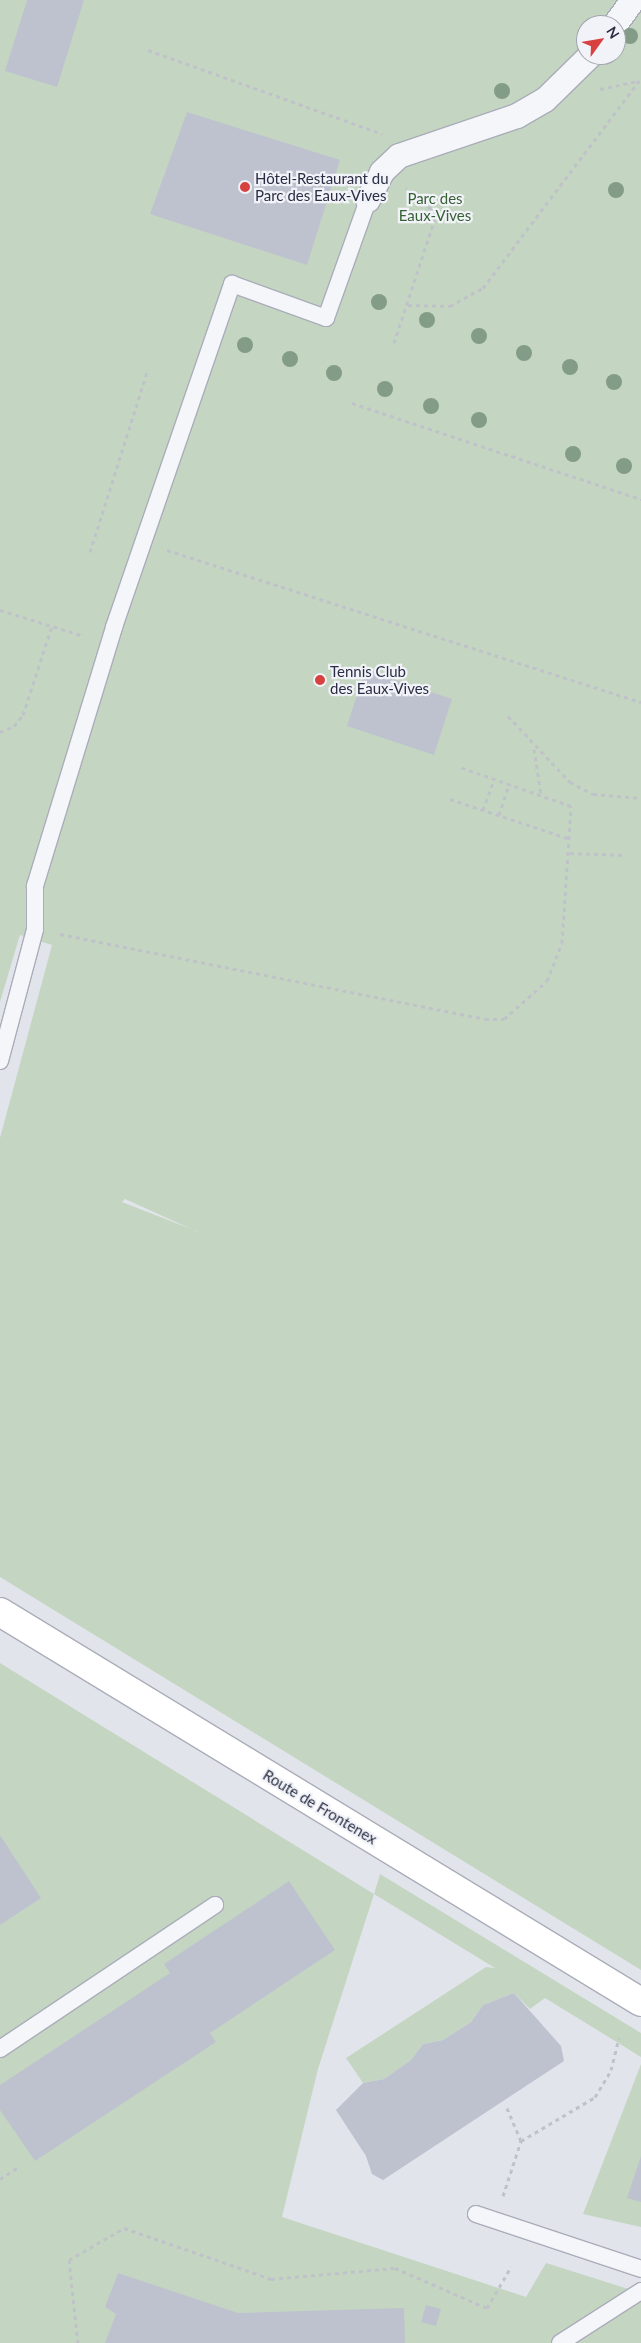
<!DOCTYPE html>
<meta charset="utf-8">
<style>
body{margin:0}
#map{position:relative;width:641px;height:2343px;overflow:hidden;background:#e2e4eb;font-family:Lato,sans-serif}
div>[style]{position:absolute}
.green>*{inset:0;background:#c4d6c2}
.building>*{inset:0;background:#bec2ce}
.path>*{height:3px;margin-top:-1.5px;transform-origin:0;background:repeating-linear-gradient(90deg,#c0c2ca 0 4px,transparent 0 8px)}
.roads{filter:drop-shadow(1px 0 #aaadb9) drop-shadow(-1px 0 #aaadb9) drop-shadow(0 1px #aaadb9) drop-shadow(0 -1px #aaadb9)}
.service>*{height:16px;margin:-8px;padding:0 8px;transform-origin:8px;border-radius:8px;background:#f5f6f9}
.pedestrian>*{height:24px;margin:-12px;padding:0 12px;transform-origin:12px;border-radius:12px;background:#f5f6f9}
.secondary>*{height:28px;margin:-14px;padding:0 14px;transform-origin:14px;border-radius:14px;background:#fff}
.trees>*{width:16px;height:16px;margin:-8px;border-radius:50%;background:#839c87}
.dots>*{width:14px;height:14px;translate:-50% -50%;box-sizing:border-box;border:2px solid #f2f3f8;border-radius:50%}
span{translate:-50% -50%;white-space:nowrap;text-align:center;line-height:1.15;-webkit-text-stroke:4.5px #f2f3f8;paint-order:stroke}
.poi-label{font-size:15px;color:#292e44}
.left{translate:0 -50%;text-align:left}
.park-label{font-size:15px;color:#366135}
.street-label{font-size:15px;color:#292e44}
.north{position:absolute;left:576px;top:15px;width:50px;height:50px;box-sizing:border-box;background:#f2f3f8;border:1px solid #a2a4b0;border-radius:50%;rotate:58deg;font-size:14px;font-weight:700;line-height:20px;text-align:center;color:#292e44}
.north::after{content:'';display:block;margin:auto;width:18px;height:22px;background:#d74140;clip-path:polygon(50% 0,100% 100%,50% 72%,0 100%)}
</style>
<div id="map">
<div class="green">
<i style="clip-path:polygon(evenodd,0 0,641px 0,641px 1970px,0 1577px,0 1138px,52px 945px,20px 935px,0 1002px,0 0,586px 25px,616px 25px,616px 55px,586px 55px,586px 25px,0 0,125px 1199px,198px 1232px,199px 1232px,122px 1202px,125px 1199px)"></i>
<i style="clip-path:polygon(0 1663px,374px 1894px,380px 1874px,641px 2033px,641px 2057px,545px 1998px,530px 2009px,514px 1993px,483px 2005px,471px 2022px,443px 2040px,423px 2044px,411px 2060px,384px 2079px,363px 2083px,346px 2058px,486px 1967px,495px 1968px,374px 1894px,318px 2069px,282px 2217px,526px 2297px,546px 2263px,641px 2293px,641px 2343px,0 2343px)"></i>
<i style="clip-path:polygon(641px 2064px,641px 2227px,583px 2214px)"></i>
</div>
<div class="building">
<i style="clip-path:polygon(27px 0,84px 0,57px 87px,5px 71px)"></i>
<i style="clip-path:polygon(187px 112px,340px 160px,307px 265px,150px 214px)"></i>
<i style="clip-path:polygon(365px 670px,452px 699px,434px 755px,347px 726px)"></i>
<i style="clip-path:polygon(0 1835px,41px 1898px,0 1925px)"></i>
<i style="clip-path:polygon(289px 1881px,335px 1950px,210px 2033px,216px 2042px,35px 2161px,0 2110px,0 2085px,170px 1973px,164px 1964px)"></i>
<i style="clip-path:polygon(514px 1993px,561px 2046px,564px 2061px,383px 2180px,372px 2174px,366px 2156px,336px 2110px,363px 2083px,384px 2079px,411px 2060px,423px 2044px,443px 2040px,471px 2022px,483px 2005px)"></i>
<i style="clip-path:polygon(641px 2156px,641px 2202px,627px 2198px)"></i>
<i style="clip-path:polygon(118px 2273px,238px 2313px,404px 2308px,405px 2343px,105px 2343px,116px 2314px,105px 2307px)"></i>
<i style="clip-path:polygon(426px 2305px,441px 2309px,436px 2326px,421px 2322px)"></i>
</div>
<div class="path">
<i style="left:148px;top:50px;width:249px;rotate:19.7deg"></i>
<i style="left:600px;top:89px;width:39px;rotate:-12deg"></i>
<i style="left:408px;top:305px;width:42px;rotate:1.4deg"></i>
<i style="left:450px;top:306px;width:38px;rotate:-29deg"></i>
<i style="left:483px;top:288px;width:263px;rotate:-53deg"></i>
<i style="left:394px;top:343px;width:132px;rotate:-71.8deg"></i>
<i style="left:435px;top:218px;width:10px;rotate:-114deg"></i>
<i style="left:431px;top:209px;width:33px;rotate:-140deg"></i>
<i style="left:352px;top:403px;width:305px;rotate:18.4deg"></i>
<i style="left:167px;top:550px;width:498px;rotate:17.8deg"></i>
<i style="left:90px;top:552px;width:192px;rotate:-72.4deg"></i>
<i style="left:0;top:610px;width:88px;rotate:17.2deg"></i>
<i style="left:508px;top:716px;width:91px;rotate:46.8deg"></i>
<i style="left:570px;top:782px;width:26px;rotate:28deg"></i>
<i style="left:593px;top:794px;width:48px;rotate:4.8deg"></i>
<i style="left:0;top:732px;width:15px;rotate:-23deg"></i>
<i style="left:14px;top:726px;width:14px;rotate:-51deg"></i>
<i style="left:23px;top:715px;width:94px;rotate:-72deg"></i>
<i style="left:534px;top:749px;width:47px;rotate:81.3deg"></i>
<i style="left:450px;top:799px;width:126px;rotate:18.4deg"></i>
<i style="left:483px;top:810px;width:32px;rotate:-70deg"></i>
<i style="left:499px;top:815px;width:32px;rotate:-72deg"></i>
<i style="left:570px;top:853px;width:56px;rotate:2deg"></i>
<i style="left:60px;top:934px;width:433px;rotate:11.3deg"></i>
<i style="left:485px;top:1019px;width:19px"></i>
<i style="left:504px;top:1019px;width:57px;rotate:-41.5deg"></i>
<i style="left:547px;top:981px;width:41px;rotate:-68.5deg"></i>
<i style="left:562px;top:943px;width:137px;rotate:-86.2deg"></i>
<i style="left:571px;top:806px;width:118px;rotate:-160.6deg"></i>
<i style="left:521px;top:2141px;width:86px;rotate:-30.7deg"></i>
<i style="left:595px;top:2097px;width:31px;rotate:-59deg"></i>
<i style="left:611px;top:2070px;width:33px;rotate:-76deg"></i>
<i style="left:0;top:2179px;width:24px;rotate:-33deg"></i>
<i style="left:503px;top:2196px;width:58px;rotate:-71.9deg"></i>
<i style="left:521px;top:2141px;width:36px;rotate:-113deg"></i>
<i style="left:78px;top:2343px;width:83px;rotate:-96.2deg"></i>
<i style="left:69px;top:2260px;width:64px;rotate:-30.2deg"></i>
<i style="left:124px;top:2228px;width:156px;rotate:19.1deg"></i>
<i style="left:271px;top:2279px;width:124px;rotate:-5.1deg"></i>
<i style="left:395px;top:2268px;width:100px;rotate:23.5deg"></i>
<i style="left:487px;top:2308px;width:48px;rotate:-59.7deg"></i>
</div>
<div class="roads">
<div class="service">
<i style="left:0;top:1061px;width:137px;rotate:-75.1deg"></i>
<i style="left:35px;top:929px;width:43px;rotate:-90deg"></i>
<i style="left:35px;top:886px;width:271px;rotate:-73deg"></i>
<i style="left:114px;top:627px;width:363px;rotate:-71deg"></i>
<i style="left:232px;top:284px;width:100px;rotate:19.9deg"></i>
<i style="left:326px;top:318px;width:125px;rotate:-70.4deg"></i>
<i style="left:0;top:2049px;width:259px;rotate:-33.8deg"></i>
<i style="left:476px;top:2214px;width:174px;rotate:18.4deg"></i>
<i style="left:560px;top:2343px;width:96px;rotate:-32.7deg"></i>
</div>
<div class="pedestrian">
<i style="left:615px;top:25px;width:31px;rotate:-54deg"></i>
<i style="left:368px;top:200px;width:31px;rotate:-63deg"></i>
<i style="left:382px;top:172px;width:23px;rotate:-43deg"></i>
<i style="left:399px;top:156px;width:125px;rotate:-18.7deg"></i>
<i style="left:517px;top:116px;width:32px;rotate:-30deg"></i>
<i style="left:545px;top:100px;width:64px;rotate:-44.4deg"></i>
</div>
<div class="secondary">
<i style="left:0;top:1612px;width:750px;rotate:31.32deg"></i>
</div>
</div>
<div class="trees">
<i style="left:630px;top:36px"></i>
<i style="left:502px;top:91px"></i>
<i style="left:616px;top:190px"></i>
<i style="left:379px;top:302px"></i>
<i style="left:427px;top:320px"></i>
<i style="left:479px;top:336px"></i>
<i style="left:245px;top:345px"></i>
<i style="left:524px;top:353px"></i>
<i style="left:290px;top:359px"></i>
<i style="left:570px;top:367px"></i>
<i style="left:334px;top:373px"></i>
<i style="left:614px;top:382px"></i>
<i style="left:385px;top:389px"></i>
<i style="left:431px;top:406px"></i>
<i style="left:479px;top:420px"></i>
<i style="left:573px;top:454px"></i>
<i style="left:624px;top:466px"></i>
</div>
<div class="dots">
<i style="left:245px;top:187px;background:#d74140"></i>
<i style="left:320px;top:680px;background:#d74140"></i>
</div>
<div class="poi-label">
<span class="left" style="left:255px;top:187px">Hôtel-Restaurant du<br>Parc des Eaux-Vives</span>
<span class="left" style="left:330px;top:680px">Tennis Club<br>des Eaux-Vives</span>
</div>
<div class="park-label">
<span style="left:435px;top:207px">Parc des<br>Eaux-Vives</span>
</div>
<div class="street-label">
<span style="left:320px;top:1807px;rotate:31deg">Route de Frontenex</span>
</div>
<div class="north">N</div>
</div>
